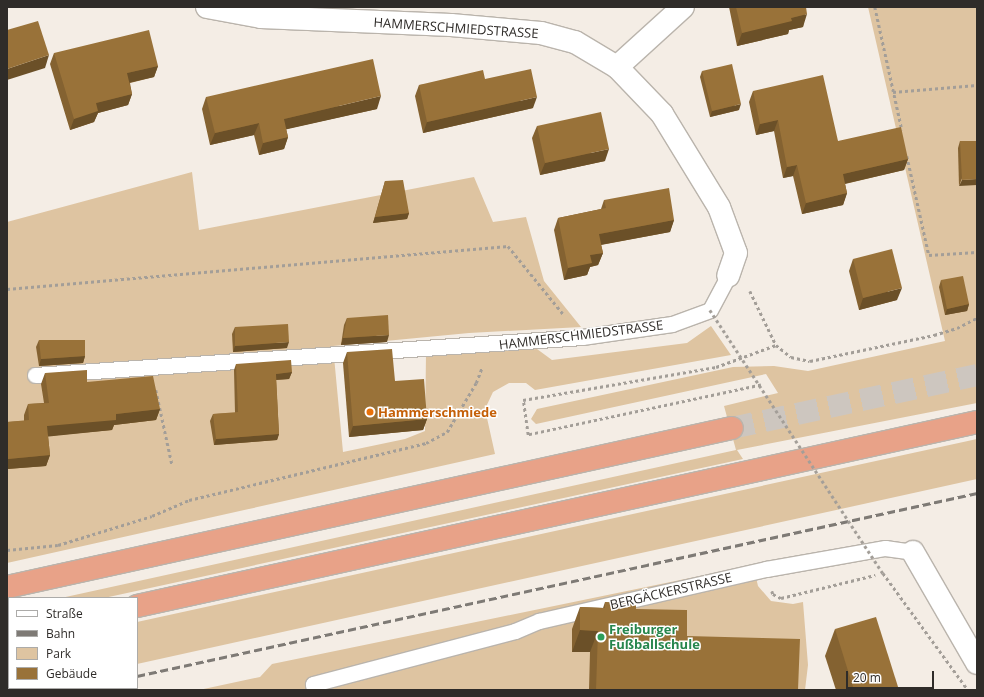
<!DOCTYPE html>
<meta charset="utf-8">
<style>
body{margin:0}
#map{position:relative;width:984px;height:697px;overflow:hidden;background:#f4ede5;font-family:"Open Sans",sans-serif}
div>[style]{position:absolute}
.green>*{inset:0;background:#dec4a1}
.trunk-tunnel>*{height:22px;margin-top:-11px;transform-origin:0;background:repeating-linear-gradient(90deg,#cdc6bf 0 22px,transparent 0 33px)}
.path>*{height:2.5px;margin-top:-1.25px;transform-origin:0;background:repeating-linear-gradient(90deg,#a39e98 0 3px,transparent 0 6px)}
.roads{filter:drop-shadow(1px 0 #bab4ac) drop-shadow(-1px 0 #bab4ac) drop-shadow(0 1px #bab4ac) drop-shadow(0 -1px #bab4ac)}
.service>*{height:15px;margin:-7.5px;padding:0 7.5px;transform-origin:7.5px;border-radius:7.5px;background:#fff}
.minor>*{height:22px;margin:-11px;padding:0 11px;transform-origin:11px;border-radius:11px;background:#fff}
.trunk>*{height:22px;margin:-11px;padding:0 11px;transform-origin:11px;border-radius:11px;background:#e8a288}
.rail>*{height:3px;margin-top:-1.5px;transform-origin:0;background:repeating-linear-gradient(90deg,#7e7a75 0 8px,transparent 0 12px)}
.path-bridge>*{height:2.5px;margin-top:-1.25px;transform-origin:0;background:repeating-linear-gradient(90deg,#a39e98 0 3px,transparent 0 6px)}
.wall>*{inset:0;background:#846231}
.shaded-wall>*{inset:0;background:#6b5028}
.building>*{inset:0;background:#997239}
.dots>*{width:11px;height:11px;translate:-50% -50%;box-sizing:border-box;border:2px solid #fff;border-radius:50%}
span{translate:-50% -50%;white-space:nowrap;text-align:center;line-height:1.15;-webkit-text-stroke:3px #fff;paint-order:stroke}
.street-label{font-size:13px;color:#2f2c29}
.food-label{font-size:13px;color:#c56008;font-weight:700}
.left{translate:0 -50%;text-align:left}
.leisure-label{font-size:13px;color:#27864d;font-weight:700}
.frame{position:absolute;inset:0;border:8px solid #2f2c29;pointer-events:none}
.legend{position:absolute;left:8px;top:597px;width:130px;height:92px;box-sizing:border-box;background:#fff;border:1px solid #acaba9;margin:0;padding:5px 7px;list-style:none;font-size:12px;color:#2f2c29}
.legend li{display:flex;align-items:center;gap:8px;height:20px}
.legend b{width:20px;border:1px solid #acaba9}
.scale{position:absolute;left:846px;top:671px;width:88px;height:18px;box-sizing:border-box;border:2px solid #2f2c29;border-top:0;padding-left:5px;font-size:12px;line-height:14px;white-space:nowrap;color:#2f2c29;-webkit-text-stroke:3px #fff;paint-order:stroke}
</style>
<div id="map">
<div class="green">
<i style="clip-path:polygon(868px 7px,977px 7px,977px 403px,737px 450px,743px 459px,104px 598px,61px 598px,736px 450px,724px 406px,778px 393px,766px 374px,536px 424px,531px 419px,537px 409px,733px 367px,774px 366px,808px 371px,945px 341px)"></i>
<i style="clip-path:polygon(192px 172px,199px 230px,474px 177px,493px 222px,526px 217px,544px 281px,581px 327px,469px 333px,333px 346px,343px 452px,405px 439px,425px 431px,426px 354px,537px 349px,552px 360px,687px 343px,711px 326px,731px 355px,535px 390px,526px 383px,509px 383px,493px 392px,485px 409px,495px 454px,7px 563px,7px 222px)"></i>
<i style="clip-path:polygon(977px 439px,977px 479px,137px 664px,137px 622px)"></i>
<i style="clip-path:polygon(753px 565px,758px 586px,771px 601px,793px 604px,803px 602px,808px 665px,805px 690px,199px 690px,260px 677px,272px 664px)"></i>
</div>
<div class="trunk-tunnel">
<i style="left:732px;top:428px;width:251px;rotate:-12.2deg"></i>
</div>
<div class="path">
<i style="left:875px;top:7px;width:126px;rotate:77.6deg"></i>
<i style="left:893px;top:92px;width:84px;rotate:-4.8deg"></i>
<i style="left:907px;top:156px;width:101px;rotate:77.5deg"></i>
<i style="left:929px;top:255px;width:48px;rotate:-3.6deg"></i>
<i style="left:7px;top:289px;width:503px;rotate:-4.91deg"></i>
<i style="left:508px;top:246px;width:89px;rotate:50.9deg"></i>
<i style="left:750px;top:291px;width:60px;rotate:64.3deg"></i>
<i style="left:776px;top:345px;width:19px;rotate:39deg"></i>
<i style="left:791px;top:357px;width:19px;rotate:12deg"></i>
<i style="left:810px;top:361px;width:127px;rotate:-11.8deg"></i>
<i style="left:934px;top:335px;width:24px;rotate:-17deg"></i>
<i style="left:957px;top:328px;width:22px;rotate:-27deg"></i>
<i style="left:761px;top:385px;width:238px;rotate:167.9deg"></i>
<i style="left:528px;top:435px;width:35px;rotate:-98deg"></i>
<i style="left:523px;top:400px;width:196px;rotate:-9.7deg"></i>
<i style="left:716px;top:367px;width:64px;rotate:-20.1deg"></i>
<i style="left:156px;top:390px;width:76px;rotate:77.8deg"></i>
<i style="left:7px;top:550px;width:51px;rotate:-5.6deg"></i>
<i style="left:58px;top:545px;width:98px;rotate:-17.1deg"></i>
<i style="left:152px;top:516px;width:40px;rotate:-23.4deg"></i>
<i style="left:189px;top:500px;width:244px;rotate:-13.5deg"></i>
<i style="left:426px;top:443px;width:24px;rotate:-28deg"></i>
<i style="left:447px;top:432px;width:57px;rotate:-59.4deg"></i>
<i style="left:476px;top:383px;width:17px;rotate:-69deg"></i>
<i style="left:772px;top:591px;width:3px;rotate:72deg"></i>
<i style="left:773px;top:594px;width:9px;rotate:27deg"></i>
<i style="left:781px;top:598px;width:97px;rotate:-13.7deg"></i>
</div>
<div class="roads">
<div class="service">
<i style="left:35px;top:375px;width:548px;rotate:-3.97deg"></i>
<i style="left:582px;top:337px;width:91px;rotate:-8.2deg"></i>
<i style="left:672px;top:324px;width:40px;rotate:-20.2deg"></i>
<i style="left:710px;top:310px;width:38px;rotate:-62deg"></i>
<i style="left:314px;top:690px;width:6px;rotate:-99deg"></i>
<i style="left:313px;top:684px;width:209px;rotate:-14.7deg"></i>
<i style="left:515px;top:631px;width:26px;rotate:-23deg"></i>
<i style="left:539px;top:621px;width:233px;rotate:-12.9deg"></i>
<i style="left:766px;top:569px;width:121px;rotate:-10deg"></i>
<i style="left:885px;top:548px;width:28px;rotate:8deg"></i>
</div>
<div class="minor">
<i style="left:207px;top:7px;width:55px;rotate:10.5deg"></i>
<i style="left:261px;top:17px;width:190px;rotate:2.4deg"></i>
<i style="left:451px;top:25px;width:90px;rotate:5.1deg"></i>
<i style="left:541px;top:33px;width:35px;rotate:15deg"></i>
<i style="left:575px;top:42px;width:49px;rotate:30.8deg"></i>
<i style="left:617px;top:67px;width:65px;rotate:46.2deg"></i>
<i style="left:662px;top:114px;width:109px;rotate:58.5deg"></i>
<i style="left:719px;top:207px;width:49px;rotate:69.7deg"></i>
<i style="left:736px;top:253px;width:24px;rotate:109deg"></i>
<i style="left:617px;top:67px;width:89px;rotate:-42.3deg"></i>
<i style="left:913px;top:552px;width:128px;rotate:60deg"></i>
</div>
<div class="trunk">
<i style="left:7px;top:587px;width:742px;rotate:-12.37deg"></i>
<i style="left:137px;top:606px;width:860px;rotate:-12.36deg"></i>
<i style="left:7px;top:634px;width:2px"></i>
</div>
</div>
<div class="rail">
<i style="left:137px;top:676px;width:860px;rotate:-12.29deg"></i>
<i style="left:75px;top:690px;width:9px;rotate:-13deg"></i>
</div>
<div class="path-bridge">
<i style="left:710px;top:310px;width:315px;rotate:56.7deg"></i>
<i style="left:883px;top:573px;width:145px;rotate:54deg"></i>
</div>
<div class="wall">
<i style="clip-path:polygon(729px 7px,806px 7px,803px 27px,789px 30px,788px 34px,737px 46px)"></i>
<i style="clip-path:polygon(54px 53px,158px 66px,154px 77px,130px 83px,132px 94px,128px 105px,98px 113px,94px 122px,70px 130px,50px 64px)"></i>
<i style="clip-path:polygon(702px 71px,739px 110px,710px 117px,700px 77px)"></i>
<i style="clip-path:polygon(485px 79px,533px 108px,423px 133px,415px 96px,419px 85px)"></i>
<i style="clip-path:polygon(753px 91px,838px 141px,908px 159px,904px 170px,845px 184px,847px 193px,843px 205px,802px 214px,793px 176px,783px 178px,774px 131px,756px 135px,749px 102px)"></i>
<i style="clip-path:polygon(206px 97px,377px 109px,286px 129px,288px 137px,284px 149px,259px 155px,254px 135px,210px 145px,202px 109px)"></i>
<i style="clip-path:polygon(537px 126px,605px 161px,540px 175px,532px 138px)"></i>
<i style="clip-path:polygon(960px 141px,977px 141px,959px 186px,958px 148px)"></i>
<i style="clip-path:polygon(385px 181px,409px 213px,407px 219px,373px 223px)"></i>
<i style="clip-path:polygon(604px 200px,674px 220px,670px 232px,601px 245px,603px 253px,598px 265px,590px 267px,587px 275px,564px 280px,554px 230px,558px 218px,601px 209px)"></i>
<i style="clip-path:polygon(853px 259px,897px 300px,859px 310px,849px 271px)"></i>
<i style="clip-path:polygon(941px 280px,969px 304px,967px 311px,945px 315px,939px 287px)"></i>
<i style="clip-path:polygon(347px 318px,387px 342px,341px 345px,344px 325px)"></i>
<i style="clip-path:polygon(235px 327px,287px 348px,233px 352px,232px 334px)"></i>
<i style="clip-path:polygon(39px 340px,85px 356px,83px 363px,39px 366px,36px 347px)"></i>
<i style="clip-path:polygon(347px 352px,395px 381px,427px 419px,423px 430px,349px 437px,343px 363px)"></i>
<i style="clip-path:polygon(236px 364px,292px 372px,289px 379px,276px 380px,279px 434px,277px 440px,214px 445px,210px 421px,213px 414px,235px 413px,234px 370px)"></i>
<i style="clip-path:polygon(45px 373px,87px 382px,160px 409px,156px 420px,114px 425px,112px 430px,48px 436px,50px 455px,46px 466px,7px 469px,7px 422px,24px 421px,24px 415px,28px 404px,44px 403px,41px 384px)"></i>
<i style="clip-path:polygon(605px 602px,636px 609px,687px 636px,798px 690px,589px 690px,590px 652px,572px 652px,572px 629px,580px 607px,603px 608px)"></i>
<i style="clip-path:polygon(835px 629px,899px 690px,836px 690px,825px 656px)"></i>
</div>
<div class="shaded-wall">
<i style="clip-path:polygon(807px 14px,803px 27px,789px 30px,788px 34px,737px 46px,742px 33px,791px 18px)"></i>
<i style="clip-path:polygon(49px 55px,45px 68px,7px 80px,7px 69px)"></i>
<i style="clip-path:polygon(158px 66px,154px 77px,123px 84px,127px 73px)"></i>
<i style="clip-path:polygon(132px 94px,128px 105px,98px 113px,94px 122px,70px 130px,74px 119px,96px 103px)"></i>
<i style="clip-path:polygon(381px 96px,377px 109px,279px 131px,284px 119px)"></i>
<i style="clip-path:polygon(537px 97px,533px 108px,423px 133px,427px 122px)"></i>
<i style="clip-path:polygon(741px 104px,739px 110px,710px 117px,712px 111px)"></i>
<i style="clip-path:polygon(778px 120px,774px 131px,756px 135px,760px 124px)"></i>
<i style="clip-path:polygon(259px 123px,254px 135px,210px 145px,215px 133px)"></i>
<i style="clip-path:polygon(288px 137px,284px 149px,259px 155px,263px 143px)"></i>
<i style="clip-path:polygon(609px 149px,605px 161px,540px 175px,545px 163px)"></i>
<i style="clip-path:polygon(908px 159px,904px 170px,839px 185px,843px 174px)"></i>
<i style="clip-path:polygon(797px 165px,793px 176px,783px 178px,787px 167px)"></i>
<i style="clip-path:polygon(977px 179px,977px 185px,959px 186px,962px 180px)"></i>
<i style="clip-path:polygon(847px 193px,843px 205px,802px 214px,806px 203px)"></i>
<i style="clip-path:polygon(409px 213px,407px 219px,373px 223px,375px 217px)"></i>
<i style="clip-path:polygon(674px 220px,670px 232px,594px 246px,599px 234px)"></i>
<i style="clip-path:polygon(603px 253px,598px 265px,590px 267px,587px 275px,564px 280px,568px 268px,590px 255px)"></i>
<i style="clip-path:polygon(902px 288px,897px 300px,859px 310px,863px 298px)"></i>
<i style="clip-path:polygon(969px 304px,967px 311px,945px 315px,947px 309px)"></i>
<i style="clip-path:polygon(389px 335px,387px 342px,341px 345px,343px 338px)"></i>
<i style="clip-path:polygon(289px 342px,287px 348px,233px 352px,235px 346px)"></i>
<i style="clip-path:polygon(85px 356px,83px 363px,39px 366px,41px 359px)"></i>
<i style="clip-path:polygon(292px 372px,289px 379px,273px 380px,276px 374px)"></i>
<i style="clip-path:polygon(160px 409px,156px 420px,114px 425px,112px 430px,44px 437px,47px 426px,116px 414px)"></i>
<i style="clip-path:polygon(427px 419px,423px 430px,349px 437px,353px 426px)"></i>
<i style="clip-path:polygon(279px 434px,277px 440px,214px 445px,216px 439px)"></i>
<i style="clip-path:polygon(50px 455px,46px 466px,7px 469px,8px 459px)"></i>
<i style="clip-path:polygon(580px 630px,598px 631px,590px 652px,572px 652px)"></i>
</div>
<div class="building">
<i style="clip-path:polygon(736px 7px,806px 7px,807px 14px,791px 18px,792px 21px,742px 33px)"></i>
<i style="clip-path:polygon(38px 21px,49px 55px,7px 69px,7px 30px)"></i>
<i style="clip-path:polygon(149px 30px,158px 66px,127px 73px,132px 94px,96px 103px,98px 111px,74px 119px,54px 53px)"></i>
<i style="clip-path:polygon(373px 59px,381px 96px,284px 119px,288px 137px,263px 143px,259px 123px,215px 133px,206px 97px)"></i>
<i style="clip-path:polygon(732px 64px,741px 104px,712px 111px,702px 71px)"></i>
<i style="clip-path:polygon(531px 69px,537px 97px,427px 122px,419px 85px,483px 70px,485px 79px)"></i>
<i style="clip-path:polygon(823px 75px,838px 141px,901px 127px,908px 159px,843px 174px,847px 193px,806px 203px,797px 165px,787px 167px,778px 120px,760px 124px,753px 91px)"></i>
<i style="clip-path:polygon(601px 112px,609px 149px,545px 163px,537px 126px)"></i>
<i style="clip-path:polygon(960px 141px,977px 141px,977px 179px,962px 180px)"></i>
<i style="clip-path:polygon(403px 180px,409px 213px,375px 217px,385px 181px)"></i>
<i style="clip-path:polygon(669px 188px,674px 220px,599px 234px,603px 253px,590px 255px,592px 263px,568px 268px,558px 218px,606px 208px,604px 200px)"></i>
<i style="clip-path:polygon(892px 249px,902px 288px,863px 298px,853px 259px)"></i>
<i style="clip-path:polygon(963px 276px,969px 304px,947px 309px,941px 280px)"></i>
<i style="clip-path:polygon(388px 315px,389px 335px,343px 338px,347px 318px)"></i>
<i style="clip-path:polygon(288px 324px,289px 342px,235px 346px,235px 327px)"></i>
<i style="clip-path:polygon(39px 340px,85px 340px,85px 356px,41px 359px)"></i>
<i style="clip-path:polygon(392px 349px,395px 381px,424px 379px,427px 419px,353px 426px,347px 352px)"></i>
<i style="clip-path:polygon(291px 360px,292px 372px,276px 374px,279px 434px,216px 439px,213px 414px,238px 412px,236px 364px)"></i>
<i style="clip-path:polygon(87px 370px,87px 382px,153px 376px,160px 409px,116px 414px,116px 420px,47px 426px,50px 455px,8px 459px,7px 422px,29px 420px,28px 404px,49px 403px,45px 373px)"></i>
<i style="clip-path:polygon(605px 602px,636px 603px,636px 609px,687px 610px,687px 636px,800px 639px,798px 690px,596px 690px,598px 631px,580px 630px,580px 607px,605px 608px)"></i>
<i style="clip-path:polygon(876px 617px,899px 690px,854px 690px,835px 629px)"></i>
</div>
<div class="dots">
<i style="left:370px;top:412px;background:#e8710a"></i>
<i style="left:601px;top:637px;background:#2e9e5b"></i>
</div>
<div class="street-label">
<span style="left:456px;top:28px;rotate:4deg">HAMMERSCHMIEDSTRASSE</span>
<span style="left:581px;top:335px;rotate:-7deg">HAMMERSCHMIEDSTRASSE</span>
<span style="left:671px;top:591px;rotate:-13deg">BERGÄCKERSTRASSE</span>
</div>
<div class="food-label">
<span class="left" style="left:378px;top:412px">Hammerschmiede</span>
</div>
<div class="leisure-label">
<span class="left" style="left:609px;top:637px">Freiburger<br>Fußballschule</span>
</div>
<div class="frame"></div>
<ul class="legend">
<li><b style="height:5px;background:#fff"></b>Straße</li>
<li><b style="height:5px;background:#7e7a75"></b>Bahn</li>
<li><b style="height:11px;background:#dec4a1"></b>Park</li>
<li><b style="height:11px;background:#997239"></b>Gebäude</li>
</ul>
<div class="scale">20 m</div>
</div>
